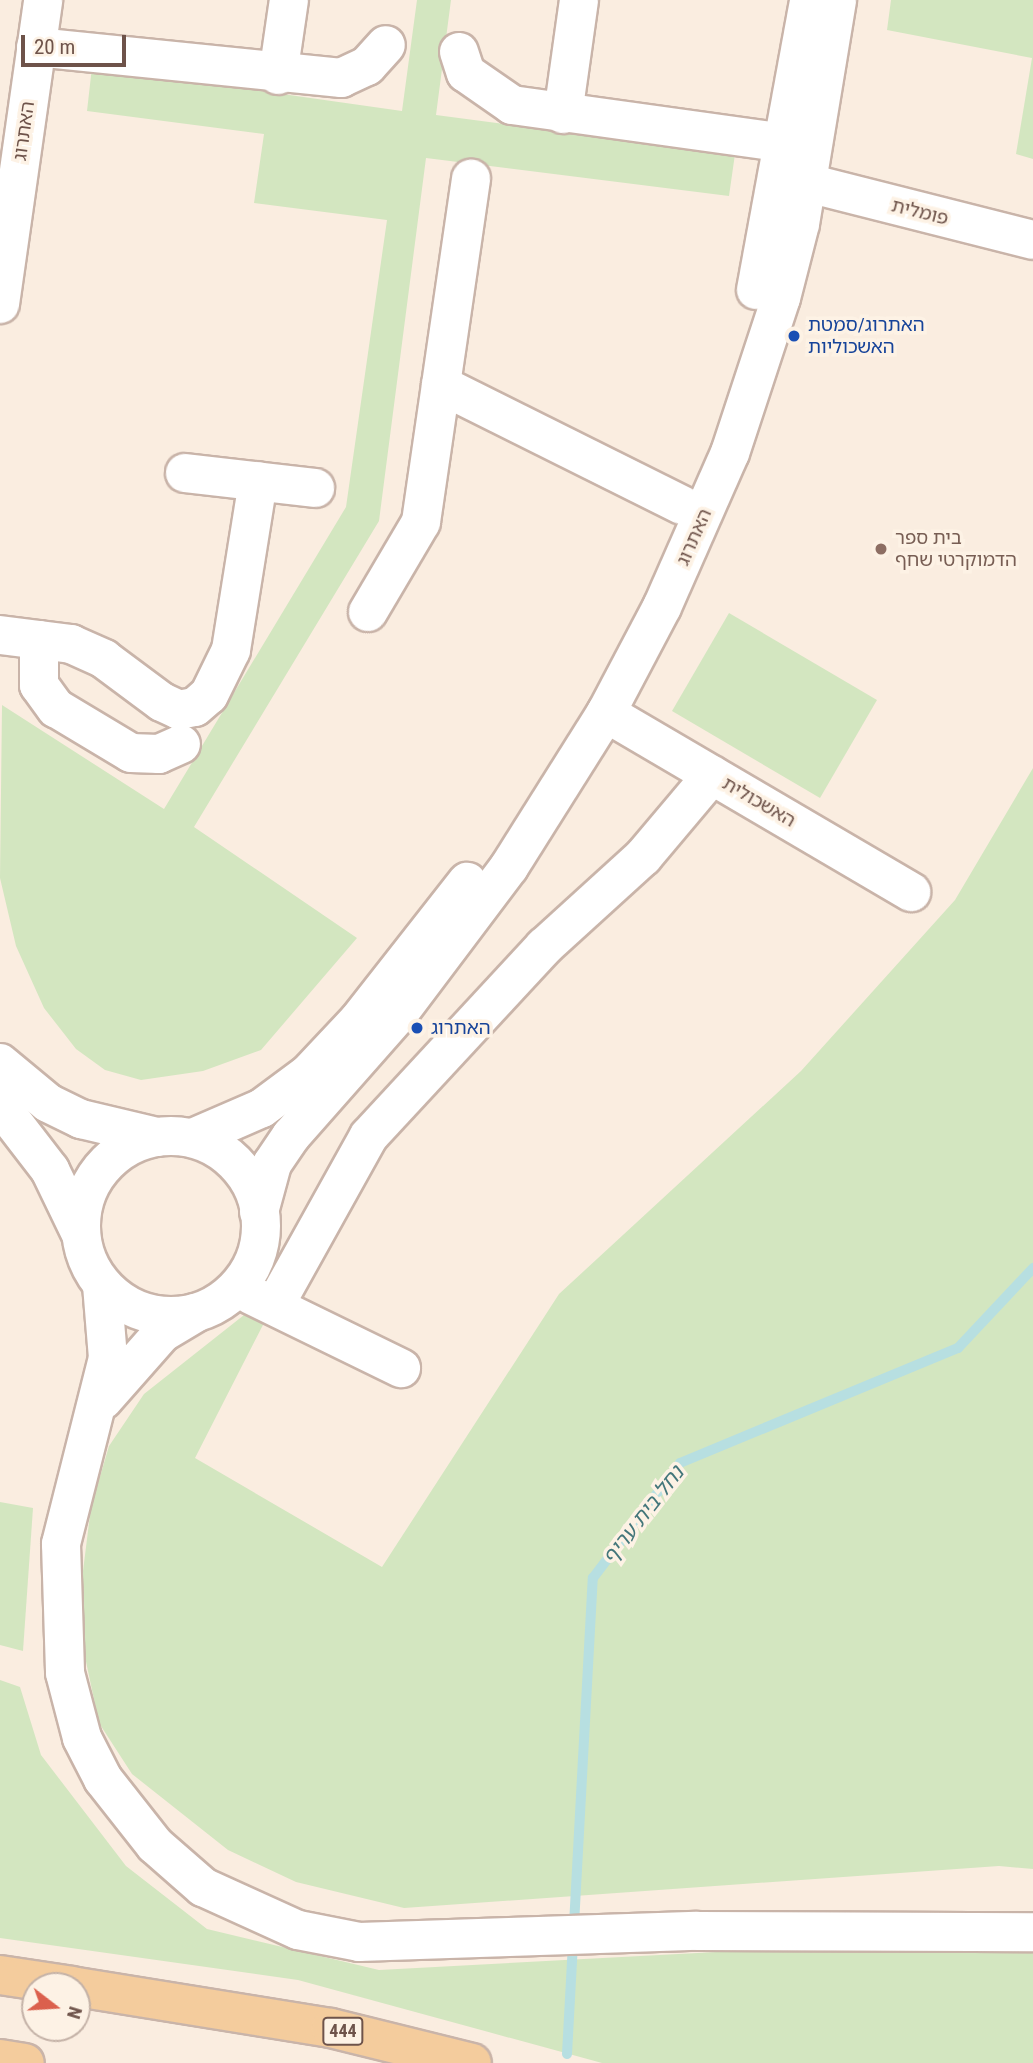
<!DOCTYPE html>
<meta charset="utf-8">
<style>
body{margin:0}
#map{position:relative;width:1033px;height:2063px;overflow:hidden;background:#faede0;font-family:"Roboto Condensed","Noto Sans Hebrew",sans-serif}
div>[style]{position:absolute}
.green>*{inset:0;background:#d3e6c0}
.stream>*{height:10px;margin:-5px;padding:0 5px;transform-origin:5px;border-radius:5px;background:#b7dfe1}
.roads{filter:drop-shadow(2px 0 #c9b4a9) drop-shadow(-2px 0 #c9b4a9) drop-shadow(0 2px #c9b4a9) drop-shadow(0 -2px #c9b4a9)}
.minor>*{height:38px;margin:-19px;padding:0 19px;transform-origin:19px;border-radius:19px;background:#fff}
.minor>.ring{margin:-19px;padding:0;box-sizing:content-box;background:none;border:38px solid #fff;border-radius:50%}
.major>*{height:38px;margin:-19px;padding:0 19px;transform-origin:19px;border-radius:19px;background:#f4cc9d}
.dots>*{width:19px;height:19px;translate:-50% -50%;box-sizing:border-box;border:4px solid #fdf2e5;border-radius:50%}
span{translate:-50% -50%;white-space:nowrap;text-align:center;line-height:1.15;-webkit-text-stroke:7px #fdf2e5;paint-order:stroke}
.shield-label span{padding:2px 5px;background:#fdf2e5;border:2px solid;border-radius:5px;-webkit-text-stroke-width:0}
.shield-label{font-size:18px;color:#6e534a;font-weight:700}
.street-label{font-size:19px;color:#6e534a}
.transit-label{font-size:19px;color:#164399}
.left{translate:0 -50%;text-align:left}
.education-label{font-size:19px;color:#785e54}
.water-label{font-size:21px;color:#43767a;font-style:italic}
.north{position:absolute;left:21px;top:1972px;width:70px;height:70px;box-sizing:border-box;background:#fdf2e5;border:2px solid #c4b2a7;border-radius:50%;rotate:107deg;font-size:19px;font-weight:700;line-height:28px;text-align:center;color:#6e534a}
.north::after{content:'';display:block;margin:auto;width:24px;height:32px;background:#db604d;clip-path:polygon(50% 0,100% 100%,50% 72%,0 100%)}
.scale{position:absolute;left:21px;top:35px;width:105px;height:32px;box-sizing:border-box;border:4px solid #6e534a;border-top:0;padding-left:9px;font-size:21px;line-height:24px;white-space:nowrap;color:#6e534a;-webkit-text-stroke:5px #fdf2e5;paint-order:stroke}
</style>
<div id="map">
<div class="green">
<i style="clip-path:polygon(417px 0,451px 0,436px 115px,735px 154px,729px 196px,426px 158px,379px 521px,194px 827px,357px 938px,261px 1050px,203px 1071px,141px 1080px,105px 1070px,76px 1049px,44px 1008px,16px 946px,0 878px,2px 705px,164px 809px,346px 507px,387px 220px,254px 203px,264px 134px,87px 111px,92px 67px,402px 111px)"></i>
<i style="clip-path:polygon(891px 0,1033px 0,1033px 159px,1016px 154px,1032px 58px,887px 30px)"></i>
<i style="clip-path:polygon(729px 613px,877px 700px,820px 798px,672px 711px)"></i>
<i style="clip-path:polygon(1033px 768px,1033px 1869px,999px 1866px,404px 1908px,296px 1882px,228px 1850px,132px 1774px,99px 1723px,77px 1619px,91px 1507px,109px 1446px,144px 1394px,244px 1315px,266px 1319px,195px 1458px,382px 1567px,559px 1294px,801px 1071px,955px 900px)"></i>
<i style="clip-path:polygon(0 1502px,33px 1508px,23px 1651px,0 1645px)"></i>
<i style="clip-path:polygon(0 1680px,20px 1687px,41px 1755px,126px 1866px,207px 1929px,379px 1970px,1033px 1935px,1033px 2063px,602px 2063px,298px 1980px,0 1938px)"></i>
</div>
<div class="stream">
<i style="left:567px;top:2054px;width:477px;rotate:-86.9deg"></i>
<i style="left:593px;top:1578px;width:144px;rotate:-52.9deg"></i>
<i style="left:680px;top:1463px;width:301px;rotate:-22.5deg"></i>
<i style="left:958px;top:1348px;width:110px;rotate:-46.8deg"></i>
</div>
<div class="roads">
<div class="minor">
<i style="left:36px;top:47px;width:307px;rotate:5.8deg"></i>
<i style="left:341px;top:78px;width:29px;rotate:-25deg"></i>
<i style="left:367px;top:66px;width:28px;rotate:-48deg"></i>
<i style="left:459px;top:52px;width:22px;rotate:72deg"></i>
<i style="left:466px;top:73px;width:56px;rotate:34.8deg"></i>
<i style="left:512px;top:105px;width:278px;rotate:7.9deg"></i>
<i style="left:278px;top:75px;width:76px;rotate:-81.7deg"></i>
<i style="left:563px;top:114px;width:115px;rotate:-82deg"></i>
<i style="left:808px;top:183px;width:232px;rotate:14.2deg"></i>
<i style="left:756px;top:290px;width:295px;rotate:-79.6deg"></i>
<i style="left:0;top:304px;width:307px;rotate:-81.9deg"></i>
<i style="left:441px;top:385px;width:269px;rotate:26.5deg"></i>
<i style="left:185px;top:473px;width:131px;rotate:6.6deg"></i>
<i style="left:368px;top:612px;width:104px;rotate:-59.5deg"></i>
<i style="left:421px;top:522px;width:347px;rotate:-81.7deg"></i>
<i style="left:0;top:635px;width:72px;rotate:7.2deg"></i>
<i style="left:71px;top:644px;width:36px;rotate:24deg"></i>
<i style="left:104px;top:659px;width:72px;rotate:36.6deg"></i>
<i style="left:162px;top:702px;width:19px;rotate:25deg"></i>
<i style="left:179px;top:710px;width:16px;rotate:-11deg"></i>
<i style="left:195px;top:707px;width:18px;rotate:-41deg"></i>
<i style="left:209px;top:695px;width:50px;rotate:-63.9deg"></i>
<i style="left:231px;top:650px;width:171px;rotate:-80.9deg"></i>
<i style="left:39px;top:640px;width:45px;rotate:90deg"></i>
<i style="left:39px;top:685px;width:29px;rotate:54deg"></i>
<i style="left:56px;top:708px;width:87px;rotate:31deg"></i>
<i style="left:131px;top:753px;width:28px;rotate:2deg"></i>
<i style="left:159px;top:754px;width:24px;rotate:-24deg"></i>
<i style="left:606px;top:713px;width:354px;rotate:30.4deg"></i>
<i style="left:0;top:1063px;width:62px;rotate:39.8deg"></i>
<i style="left:48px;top:1103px;width:37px;rotate:26deg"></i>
<i style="left:81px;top:1119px;width:78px;rotate:13.3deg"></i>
<i style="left:0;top:1105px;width:82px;rotate:52.4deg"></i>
<i style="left:50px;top:1170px;width:71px;rotate:64.2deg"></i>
<i class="ring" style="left:81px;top:1136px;width:142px;height:142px"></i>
<i style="left:193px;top:1138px;width:75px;rotate:-23.5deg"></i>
<i style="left:262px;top:1108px;width:57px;rotate:-36.5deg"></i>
<i style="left:308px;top:1074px;width:73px;rotate:-46.7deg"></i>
<i style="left:358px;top:1021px;width:177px;rotate:-51.9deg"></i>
<i style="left:259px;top:1212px;width:50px;rotate:-74.8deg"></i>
<i style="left:272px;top:1164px;width:34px;rotate:-56deg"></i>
<i style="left:291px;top:1136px;width:159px;rotate:-48.6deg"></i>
<i style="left:396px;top:1017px;width:188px;rotate:-53deg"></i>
<i style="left:509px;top:867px;width:182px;rotate:-57.8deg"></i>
<i style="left:606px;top:713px;width:120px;rotate:-62.2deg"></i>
<i style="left:662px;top:607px;width:168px;rotate:-66.2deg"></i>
<i style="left:730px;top:453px;width:163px;rotate:-71.8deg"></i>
<i style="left:781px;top:298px;width:76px;rotate:-75.6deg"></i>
<i style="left:800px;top:224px;width:227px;rotate:-80.6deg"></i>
<i style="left:102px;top:1285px;width:73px;rotate:85.3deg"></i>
<i style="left:108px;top:1358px;width:192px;rotate:104.2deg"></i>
<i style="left:61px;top:1544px;width:129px;rotate:88.2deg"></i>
<i style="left:65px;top:1673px;width:67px;rotate:75.3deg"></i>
<i style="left:82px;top:1738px;width:46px;rotate:62.9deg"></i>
<i style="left:103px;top:1779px;width:84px;rotate:51.8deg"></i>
<i style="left:155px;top:1845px;width:64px;rotate:41.2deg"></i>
<i style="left:203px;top:1887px;width:104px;rotate:24.4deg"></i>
<i style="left:298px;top:1930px;width:62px;rotate:11.1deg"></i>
<i style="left:359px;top:1942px;width:338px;rotate:-1.9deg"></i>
<i style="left:697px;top:1931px;width:336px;rotate:0.2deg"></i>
<i style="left:251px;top:1295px;width:167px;rotate:26deg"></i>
<i style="left:276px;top:1303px;width:191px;rotate:-60.9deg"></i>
<i style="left:369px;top:1136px;width:258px;rotate:-47.2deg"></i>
<i style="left:544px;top:947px;width:134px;rotate:-42.3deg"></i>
<i style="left:643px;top:857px;width:107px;rotate:-49.9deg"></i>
<i style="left:103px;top:1400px;width:89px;rotate:-48.6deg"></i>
<i style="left:162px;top:1333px;width:39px;rotate:-31deg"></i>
</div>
<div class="major">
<i style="left:0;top:1975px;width:74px;rotate:8.6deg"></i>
<i style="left:77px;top:1987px;width:257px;rotate:9.2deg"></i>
<i style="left:331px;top:2028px;width:145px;rotate:13.9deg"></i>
<i style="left:0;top:2059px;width:25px;rotate:9deg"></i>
</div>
</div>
<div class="dots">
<i style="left:794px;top:336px;background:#1a4fb4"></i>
<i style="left:881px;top:549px;background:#8d6e63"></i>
<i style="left:417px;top:1028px;background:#1a4fb4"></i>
</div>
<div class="shield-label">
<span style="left:343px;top:2031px">444</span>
</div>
<div class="street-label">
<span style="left:24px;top:131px;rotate:-82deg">האתרוג</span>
<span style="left:920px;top:212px;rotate:14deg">פומלית</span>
<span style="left:694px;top:537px;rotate:-66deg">האתרוג</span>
<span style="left:759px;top:802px;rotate:30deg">האשכולית</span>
</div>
<div class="transit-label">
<span class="left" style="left:808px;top:336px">האתרוג/סמטת<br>האשכוליות</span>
<span class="left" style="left:431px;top:1028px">האתרוג</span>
</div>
<div class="education-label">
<span class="left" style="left:895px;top:549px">בית ספר<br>הדמוקרטי שחף</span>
</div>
<div class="water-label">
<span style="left:643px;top:1515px;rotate:-52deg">נחל בית עריף</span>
</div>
<div class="north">N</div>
<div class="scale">20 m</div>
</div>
